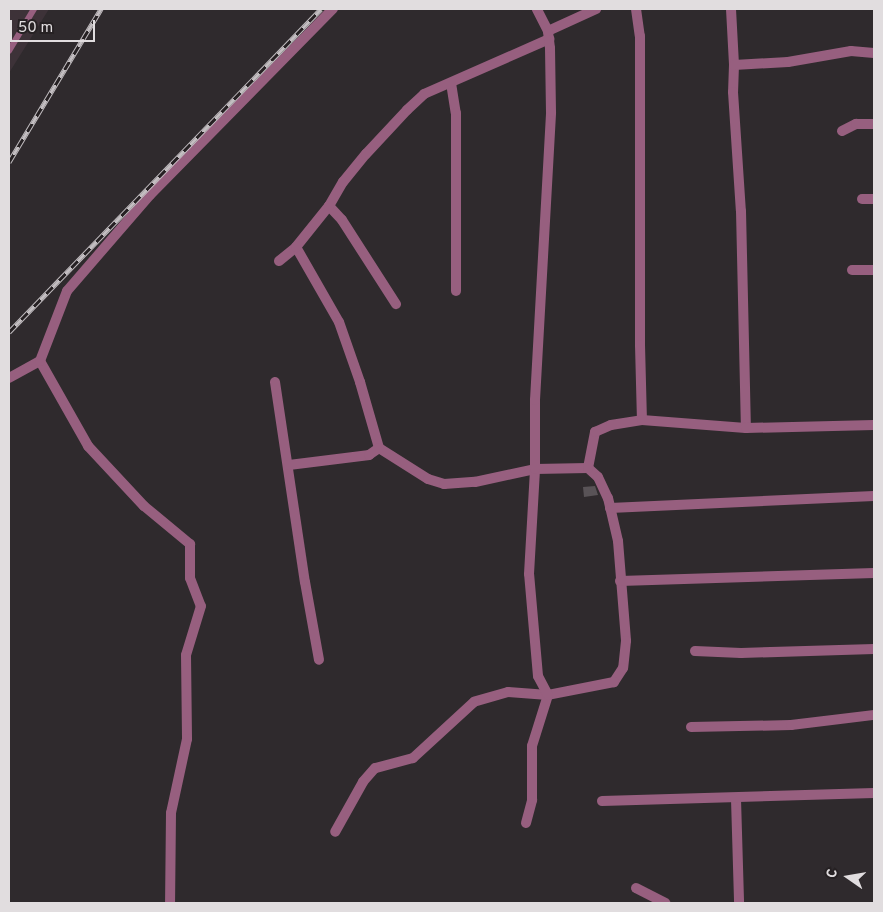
<!DOCTYPE html>
<meta charset="utf-8">
<style>
body{margin:0}
#map{position:relative;width:883px;height:912px;overflow:hidden;background:#2f2a2d;font-family:Overpass,sans-serif}
div>[style]{position:absolute}
.built>*{inset:0;background:#3d3238}
.building>*{inset:0;background:#595357}
.lane>*{height:5.5px;margin:-2.75px;padding:0 2.75px;transform-origin:2.75px;border-radius:2.75px;background:#975f7f}
.street>*{height:10px;margin:-5px;padding:0 5px;transform-origin:5px;border-radius:5px;background:#975f7f}
.rail>*{height:5px;margin-top:-2.5px;transform-origin:0;background:repeating-linear-gradient(90deg,#262123 0 9px,#c3bec1 0 18px);box-sizing:border-box;border-block:1px solid #c3bec1}
span{translate:-50% -50%;white-space:nowrap;text-align:center;line-height:1.15;-webkit-text-stroke:4px #262123;paint-order:stroke}
.frame{position:absolute;inset:0;border:10px solid #e1dddf;pointer-events:none}
.north{position:absolute;left:823px;top:852px;width:50px;height:50px;-webkit-text-stroke:4px #262123;paint-order:stroke;rotate:283deg;font-size:14px;font-weight:700;line-height:20px;text-align:center;color:#e1dddf}
.north::after{content:'';display:block;margin:auto;width:18px;height:22px;background:#e1dddf;clip-path:polygon(50% 0,100% 100%,50% 72%,0 100%)}
.scale{position:absolute;left:10px;top:20px;width:85px;height:22px;box-sizing:border-box;border:2px solid #e1dddf;border-top:0;padding-left:6px;font-size:15px;line-height:18px;white-space:nowrap;color:#e1dddf;-webkit-text-stroke:4px #262123;paint-order:stroke}
</style>
<div id="map">
<div class="built">
<i style="clip-path:polygon(9px 9px,49px 9px,9px 73px)"></i>
</div>
<div class="building">
<i style="clip-path:polygon(595px 486px,598px 495px,584px 497px,583px 487px)"></i>
</div>
<div class="lane">
<i style="left:9px;top:51px;width:49px;rotate:-59.2deg"></i>
</div>
<div class="street">
<i style="left:636px;top:9px;width:27px;rotate:82deg"></i>
<i style="left:640px;top:36px;width:309px;rotate:90deg"></i>
<i style="left:640px;top:345px;width:75px;rotate:88.5deg"></i>
<i style="left:731px;top:9px;width:56px;rotate:86.9deg"></i>
<i style="left:734px;top:65px;width:27px;rotate:92deg"></i>
<i style="left:733px;top:92px;width:119px;rotate:86.2deg"></i>
<i style="left:741px;top:211px;width:217px;rotate:88.7deg"></i>
<i style="left:548px;top:31px;width:53px;rotate:-24.6deg"></i>
<i style="left:734px;top:65px;width:54px;rotate:-3.2deg"></i>
<i style="left:788px;top:62px;width:64px;rotate:-9.9deg"></i>
<i style="left:851px;top:51px;width:23px;rotate:5deg"></i>
<i style="left:451px;top:83px;width:30px;rotate:81deg"></i>
<i style="left:456px;top:113px;width:178px;rotate:90deg"></i>
<i style="left:842px;top:131px;width:16px;rotate:-27deg"></i>
<i style="left:856px;top:124px;width:18px"></i>
<i style="left:862px;top:199px;width:12px"></i>
<i style="left:329px;top:206px;width:19px;rotate:47deg"></i>
<i style="left:342px;top:220px;width:100px;rotate:57.3deg"></i>
<i style="left:296px;top:247px;width:86px;rotate:60.2deg"></i>
<i style="left:339px;top:322px;width:64px;rotate:70.7deg"></i>
<i style="left:360px;top:382px;width:69px;rotate:73.9deg"></i>
<i style="left:379px;top:448px;width:58px;rotate:32.3deg"></i>
<i style="left:428px;top:479px;width:17px;rotate:17deg"></i>
<i style="left:444px;top:484px;width:31px;rotate:-4deg"></i>
<i style="left:475px;top:482px;width:61px;rotate:-12.2deg"></i>
<i style="left:535px;top:469px;width:53px;rotate:-1.1deg"></i>
<i style="left:588px;top:468px;width:13px;rotate:42deg"></i>
<i style="left:598px;top:477px;width:23px;rotate:65deg"></i>
<i style="left:608px;top:498px;width:44px;rotate:76.9deg"></i>
<i style="left:618px;top:541px;width:100px;rotate:85.4deg"></i>
<i style="left:626px;top:641px;width:27px;rotate:96deg"></i>
<i style="left:623px;top:668px;width:17px;rotate:123deg"></i>
<i style="left:614px;top:682px;width:67px;rotate:168.9deg"></i>
<i style="left:548px;top:695px;width:40px;rotate:-175.7deg"></i>
<i style="left:508px;top:692px;width:35px;rotate:164deg"></i>
<i style="left:474px;top:702px;width:83px;rotate:137.4deg"></i>
<i style="left:413px;top:758px;width:39px;rotate:165deg"></i>
<i style="left:375px;top:768px;width:18px;rotate:131deg"></i>
<i style="left:363px;top:782px;width:57px;rotate:119.2deg"></i>
<i style="left:279px;top:261px;width:22px;rotate:-39deg"></i>
<i style="left:296px;top:247px;width:53px;rotate:-51.2deg"></i>
<i style="left:329px;top:206px;width:28px;rotate:-60deg"></i>
<i style="left:343px;top:182px;width:36px;rotate:-51deg"></i>
<i style="left:366px;top:154px;width:60px;rotate:-47deg"></i>
<i style="left:407px;top:110px;width:23px;rotate:-43deg"></i>
<i style="left:424px;top:94px;width:137px;rotate:-23.7deg"></i>
<i style="left:852px;top:270px;width:22px"></i>
<i style="left:40px;top:361px;width:98px;rotate:60.5deg"></i>
<i style="left:88px;top:446px;width:82px;rotate:47deg"></i>
<i style="left:144px;top:506px;width:60px;rotate:39.6deg"></i>
<i style="left:190px;top:544px;width:34px;rotate:90deg"></i>
<i style="left:190px;top:578px;width:30px;rotate:69deg"></i>
<i style="left:201px;top:606px;width:51px;rotate:107deg"></i>
<i style="left:186px;top:655px;width:84px;rotate:89.3deg"></i>
<i style="left:187px;top:739px;width:76px;rotate:102.2deg"></i>
<i style="left:171px;top:813px;width:90px;rotate:90.6deg"></i>
<i style="left:9px;top:378px;width:35px;rotate:-29deg"></i>
<i style="left:40px;top:361px;width:75px;rotate:-68.9deg"></i>
<i style="left:67px;top:291px;width:127px;rotate:-49.2deg"></i>
<i style="left:150px;top:195px;width:261px;rotate:-45.5deg"></i>
<i style="left:275px;top:382px;width:202px;rotate:81.5deg"></i>
<i style="left:305px;top:582px;width:79px;rotate:79.8deg"></i>
<i style="left:289px;top:465px;width:81px;rotate:-7.1deg"></i>
<i style="left:369px;top:455px;width:12px;rotate:-35deg"></i>
<i style="left:588px;top:468px;width:37px;rotate:-79deg"></i>
<i style="left:595px;top:432px;width:17px;rotate:-24deg"></i>
<i style="left:611px;top:425px;width:31px;rotate:-9deg"></i>
<i style="left:642px;top:420px;width:104px;rotate:4.4deg"></i>
<i style="left:746px;top:428px;width:128px;rotate:-1.3deg"></i>
<i style="left:610px;top:508px;width:264px;rotate:-2.6deg"></i>
<i style="left:620px;top:581px;width:254px;rotate:-1.8deg"></i>
<i style="left:695px;top:651px;width:46px;rotate:2.5deg"></i>
<i style="left:741px;top:653px;width:133px;rotate:-1.7deg"></i>
<i style="left:691px;top:727px;width:100px;rotate:-1.1deg"></i>
<i style="left:791px;top:725px;width:84px;rotate:-6.9deg"></i>
<i style="left:736px;top:799px;width:104px;rotate:88.3deg"></i>
<i style="left:602px;top:801px;width:272px;rotate:-1.7deg"></i>
<i style="left:526px;top:823px;width:24px;rotate:-75deg"></i>
<i style="left:532px;top:800px;width:54px;rotate:-90deg"></i>
<i style="left:532px;top:746px;width:53px;rotate:-72.6deg"></i>
<i style="left:548px;top:695px;width:21px;rotate:-118deg"></i>
<i style="left:538px;top:676px;width:102px;rotate:-95deg"></i>
<i style="left:529px;top:574px;width:105px;rotate:-86.7deg"></i>
<i style="left:535px;top:469px;width:69px;rotate:-90deg"></i>
<i style="left:535px;top:400px;width:288px;rotate:-86.8deg"></i>
<i style="left:551px;top:112px;width:64px;rotate:-90.9deg"></i>
<i style="left:550px;top:48px;width:17px;rotate:-97deg"></i>
<i style="left:548px;top:31px;width:25px;rotate:-117deg"></i>
<i style="left:636px;top:888px;width:33px;rotate:27deg"></i>
</div>
<div class="rail">
<i style="left:9px;top:162px;width:179px;rotate:-59deg"></i>
<i style="left:9px;top:332px;width:449px;rotate:-46deg"></i>
</div>
<div class="frame"></div>
<div class="north">С</div>
<div class="scale">50 m</div>
</div>
